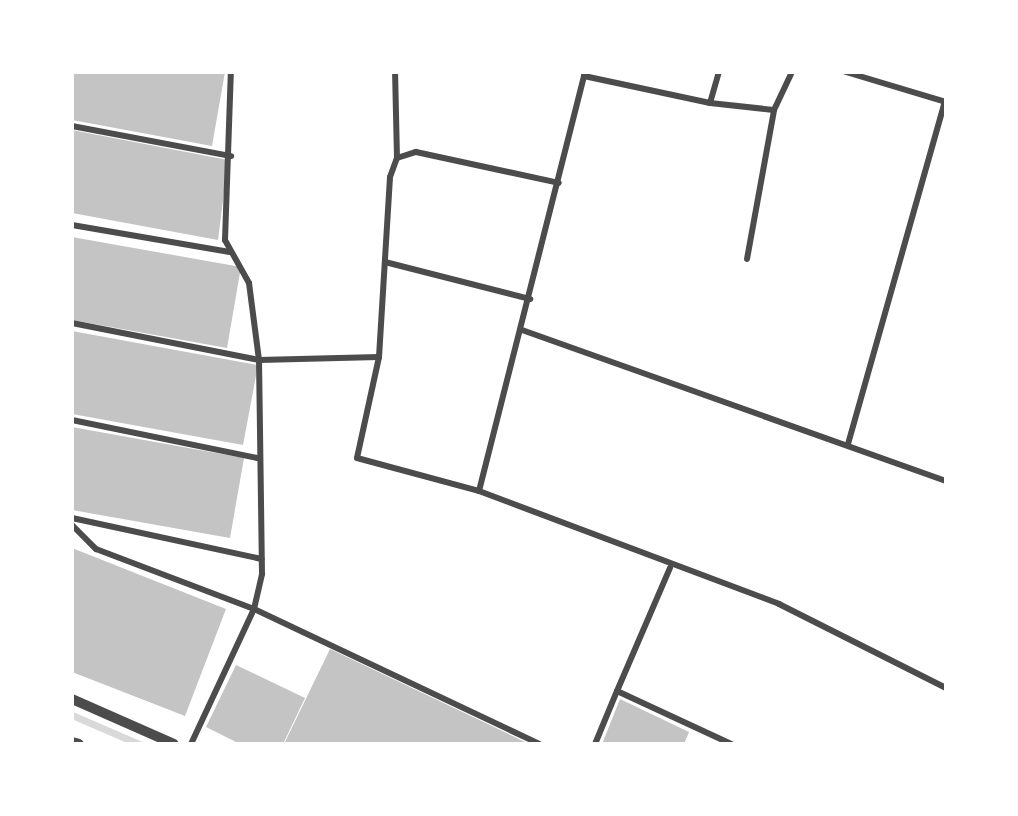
<!DOCTYPE html>
<style>
body{margin:0}
#map{position:relative;width:1018px;height:816px;overflow:hidden;background:#fff;font-family:"Exo 2",sans-serif}
div>[style]{position:absolute}
.stream>*{height:7px;margin:-3.5px;padding:0 3.5px;transform-origin:3.5px;border-radius:3.5px;background:#d9d9d9}
.building>*{inset:0;background:#c4c4c4}
.minor>*{height:6px;margin:-3px;padding:0 3px;transform-origin:3px;border-radius:3px;background:#4c4c4c}
.tertiary>*{height:10px;margin:-5px;padding:0 5px;transform-origin:5px;border-radius:5px;background:#4c4c4c}
span{translate:-50% -50%;white-space:nowrap;text-align:center;line-height:1.15;-webkit-text-stroke:4.5px #fff;paint-order:stroke}
.frame{position:absolute;inset:0;border:74px solid #fff;pointer-events:none}
</style>
<div id="map">
<div class="stream">
<i style="left:72px;top:715px;width:73px;rotate:23.4deg"></i>
</div>
<div class="building">
<i style="clip-path:polygon(72px 72px,225px 72px,212px 146px,72px 120px)"></i>
<i style="clip-path:polygon(72px 130px,228px 160px,218px 240px,72px 213px)"></i>
<i style="clip-path:polygon(72px 237px,241px 267px,227px 348px,72px 320px)"></i>
<i style="clip-path:polygon(72px 331px,258px 365px,243px 445px,72px 414px)"></i>
<i style="clip-path:polygon(72px 427px,244px 458px,230px 538px,72px 510px)"></i>
<i style="clip-path:polygon(72px 548px,226px 609px,185px 716px,72px 672px)"></i>
<i style="clip-path:polygon(330px 649px,490px 725px,529px 744px,284px 744px)"></i>
<i style="clip-path:polygon(236px 665px,305px 698px,283px 744px,240px 744px,206px 727px)"></i>
<i style="clip-path:polygon(620px 699px,689px 732px,684px 744px,602px 744px)"></i>
</div>
<div class="minor">
<i style="left:846px;top:72px;width:104px;rotate:16.7deg"></i>
<i style="left:584px;top:76px;width:129px;rotate:12.1deg"></i>
<i style="left:710px;top:103px;width:64px;rotate:6.2deg"></i>
<i style="left:710px;top:103px;width:32px;rotate:-74deg"></i>
<i style="left:72px;top:126px;width:162px;rotate:10.7deg"></i>
<i style="left:397px;top:158px;width:20px;rotate:-18deg"></i>
<i style="left:416px;top:152px;width:146px;rotate:12.2deg"></i>
<i style="left:72px;top:225px;width:160px;rotate:9.7deg"></i>
<i style="left:747px;top:259px;width:151px;rotate:-79.7deg"></i>
<i style="left:774px;top:110px;width:42px;rotate:-64.7deg"></i>
<i style="left:385px;top:262px;width:150px;rotate:14.3deg"></i>
<i style="left:72px;top:323px;width:191px;rotate:11.2deg"></i>
<i style="left:259px;top:360px;width:120px;rotate:-1.4deg"></i>
<i style="left:379px;top:357px;width:180px;rotate:-86.5deg"></i>
<i style="left:390px;top:177px;width:20px;rotate:-70deg"></i>
<i style="left:397px;top:158px;width:86px;rotate:-91.3deg"></i>
<i style="left:522px;top:330px;width:450px;rotate:19.6deg"></i>
<i style="left:379px;top:357px;width:103px;rotate:102.3deg"></i>
<i style="left:357px;top:458px;width:126px;rotate:15.1deg"></i>
<i style="left:479px;top:491px;width:321px;rotate:20.6deg"></i>
<i style="left:779px;top:604px;width:187px;rotate:26.7deg"></i>
<i style="left:72px;top:420px;width:189px;rotate:11.6deg"></i>
<i style="left:848px;top:444px;width:355px;rotate:-74.2deg"></i>
<i style="left:479px;top:491px;width:432px;rotate:-75.8deg"></i>
<i style="left:72px;top:518px;width:194px;rotate:12.2deg"></i>
<i style="left:72px;top:525px;width:34px;rotate:45deg"></i>
<i style="left:96px;top:549px;width:169px;rotate:20.8deg"></i>
<i style="left:254px;top:609px;width:315px;rotate:25.3deg"></i>
<i style="left:617px;top:691px;width:134px;rotate:-66.7deg"></i>
<i style="left:191px;top:744px;width:149px;rotate:-65deg"></i>
<i style="left:254px;top:609px;width:36px;rotate:-77deg"></i>
<i style="left:262px;top:574px;width:214px;rotate:-90.8deg"></i>
<i style="left:259px;top:360px;width:78px;rotate:-97.4deg"></i>
<i style="left:249px;top:283px;width:49px;rotate:-119.2deg"></i>
<i style="left:225px;top:240px;width:168px;rotate:-88deg"></i>
<i style="left:595px;top:744px;width:57px;rotate:-67.5deg"></i>
<i style="left:617px;top:691px;width:126px;rotate:24.9deg"></i>
</div>
<div class="tertiary">
<i style="left:72px;top:699px;width:111px;rotate:23.8deg"></i>
<i style="left:72px;top:742px;width:7px;rotate:16deg"></i>
</div>
<div class="frame"></div>
</div>
